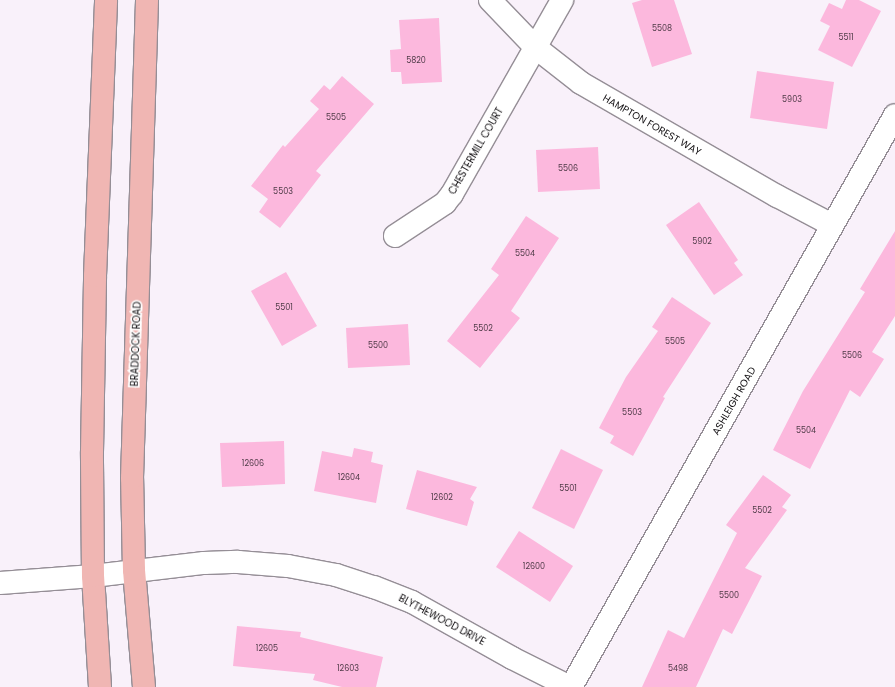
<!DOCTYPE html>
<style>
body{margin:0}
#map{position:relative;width:895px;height:687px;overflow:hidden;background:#f9f1fa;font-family:Poppins,sans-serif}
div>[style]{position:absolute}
.building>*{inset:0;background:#fcb8dd}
.roads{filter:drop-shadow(1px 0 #958e96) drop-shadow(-1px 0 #958e96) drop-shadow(0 1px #958e96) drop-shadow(0 -1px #958e96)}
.minor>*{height:22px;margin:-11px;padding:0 11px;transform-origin:11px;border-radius:11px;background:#fff}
.major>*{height:22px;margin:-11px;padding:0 11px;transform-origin:11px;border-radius:11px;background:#f0b6b3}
span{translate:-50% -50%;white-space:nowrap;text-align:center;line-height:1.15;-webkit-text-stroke:3.5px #fff;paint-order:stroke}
.number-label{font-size:8px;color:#4d3a46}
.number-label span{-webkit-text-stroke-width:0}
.street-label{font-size:10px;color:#131013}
</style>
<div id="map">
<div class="building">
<i style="clip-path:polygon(642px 0,674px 0,692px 54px,652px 67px,632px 3px)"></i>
<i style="clip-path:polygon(846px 0,859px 0,881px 11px,852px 67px,818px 50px,830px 26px,820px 21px,829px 3px,842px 9px)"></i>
<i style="clip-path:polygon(439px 18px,442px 82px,402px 84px,401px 72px,391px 72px,390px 50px,401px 49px,399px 20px)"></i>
<i style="clip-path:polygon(757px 71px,834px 82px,827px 129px,750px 118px)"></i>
<i style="clip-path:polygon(342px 76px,374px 104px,316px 171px,321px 175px,280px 228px,259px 212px,268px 199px,251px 186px,283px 145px,285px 147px,319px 109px,310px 101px,324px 85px,330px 90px)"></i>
<i style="clip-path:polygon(598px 147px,600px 189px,538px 192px,536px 150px)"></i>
<i style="clip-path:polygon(699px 202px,738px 260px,734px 263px,743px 275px,714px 295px,666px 225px)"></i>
<i style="clip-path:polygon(526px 216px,559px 238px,511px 311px,520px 318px,480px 368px,447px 341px,499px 275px,491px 269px)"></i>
<i style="clip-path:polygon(895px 231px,895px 316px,872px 352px,884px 359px,860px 397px,850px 390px,810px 469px,773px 450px,803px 391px,865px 292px,860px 289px)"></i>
<i style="clip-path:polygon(286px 272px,317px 326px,282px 346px,251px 291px)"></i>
<i style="clip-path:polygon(672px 297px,711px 323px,663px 397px,665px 398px,633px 456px,610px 443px,614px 436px,599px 428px,626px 377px,658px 331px,652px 327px)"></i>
<i style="clip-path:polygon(408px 324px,410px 365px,348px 368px,346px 328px)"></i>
<i style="clip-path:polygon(284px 441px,285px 484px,222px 487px,220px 443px)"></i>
<i style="clip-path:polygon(354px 448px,373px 452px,371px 462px,383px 465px,376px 503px,314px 491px,322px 451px,352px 457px)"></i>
<i style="clip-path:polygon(561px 449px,603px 470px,574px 529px,532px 508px)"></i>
<i style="clip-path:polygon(417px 470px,477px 487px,470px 499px,474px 502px,467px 526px,406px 509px)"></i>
<i style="clip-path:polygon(763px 475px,791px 495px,782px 507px,787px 510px,745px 568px,762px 576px,732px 634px,723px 629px,696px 687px,642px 687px,668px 630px,684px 638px,737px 533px,726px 525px)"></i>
<i style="clip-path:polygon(519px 531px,573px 566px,550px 602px,496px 567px)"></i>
<i style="clip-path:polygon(237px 626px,301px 632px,300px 637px,383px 657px,376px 687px,342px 687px,313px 680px,315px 674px,233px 666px)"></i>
</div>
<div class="roads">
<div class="minor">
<i style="left:490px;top:0;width:65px;rotate:46.2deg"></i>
<i style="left:535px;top:47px;width:58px;rotate:38deg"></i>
<i style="left:581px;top:83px;width:226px;rotate:30deg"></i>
<i style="left:777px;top:196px;width:62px;rotate:27.8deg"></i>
<i style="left:395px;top:236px;width:60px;rotate:-33.4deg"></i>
<i style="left:445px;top:203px;width:11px;rotate:-52deg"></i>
<i style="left:452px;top:194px;width:223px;rotate:-60.4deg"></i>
<i style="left:0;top:583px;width:93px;rotate:-4.3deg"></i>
<i style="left:93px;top:576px;width:112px;rotate:-6.7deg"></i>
<i style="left:204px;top:563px;width:34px;rotate:-2deg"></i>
<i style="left:238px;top:562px;width:50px;rotate:4.6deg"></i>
<i style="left:288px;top:566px;width:49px;rotate:10.6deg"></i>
<i style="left:336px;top:575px;width:40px;rotate:18deg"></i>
<i style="left:374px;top:587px;width:41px;rotate:21.5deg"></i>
<i style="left:412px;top:602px;width:115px;rotate:29.2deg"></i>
<i style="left:512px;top:658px;width:65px;rotate:26.6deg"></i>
<i style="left:571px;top:687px;width:657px;rotate:-60.47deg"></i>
</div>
<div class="major">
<i style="left:100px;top:687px;width:111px;rotate:-93.6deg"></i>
<i style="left:93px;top:576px;width:124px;rotate:-90.5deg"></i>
<i style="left:92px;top:452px;width:176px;rotate:-89deg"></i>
<i style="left:95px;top:276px;width:276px;rotate:-87.7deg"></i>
<i style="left:144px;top:687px;width:117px;rotate:-94.9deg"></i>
<i style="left:134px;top:570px;width:92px;rotate:-91.2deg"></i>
<i style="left:132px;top:478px;width:478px;rotate:-88.2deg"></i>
</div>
</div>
<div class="number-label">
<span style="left:662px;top:29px">5508</span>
<span style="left:846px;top:38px">5511</span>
<span style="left:416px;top:61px">5820</span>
<span style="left:792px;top:100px">5903</span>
<span style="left:336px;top:118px">5505</span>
<span style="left:568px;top:169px">5506</span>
<span style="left:283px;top:192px">5503</span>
<span style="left:702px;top:242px">5902</span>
<span style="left:525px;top:254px">5504</span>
<span style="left:284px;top:308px">5501</span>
<span style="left:483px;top:329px">5502</span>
<span style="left:675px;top:342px">5505</span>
<span style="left:378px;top:346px">5500</span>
<span style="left:852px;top:356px">5506</span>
<span style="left:632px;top:413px">5503</span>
<span style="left:806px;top:431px">5504</span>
<span style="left:253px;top:464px">12606</span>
<span style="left:349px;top:478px">12604</span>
<span style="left:568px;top:489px">5501</span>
<span style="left:442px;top:498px">12602</span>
<span style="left:762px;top:511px">5502</span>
<span style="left:534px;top:567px">12600</span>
<span style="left:729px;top:596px">5500</span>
<span style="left:267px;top:649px">12605</span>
<span style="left:348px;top:669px">12603</span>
<span style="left:678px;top:669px">5498</span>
</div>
<div class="street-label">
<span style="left:652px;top:125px;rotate:30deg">HAMPTON FOREST WAY</span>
<span style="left:476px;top:151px;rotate:-60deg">CHESTERMILL COURT</span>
<span style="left:136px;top:344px;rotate:-88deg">BRADDOCK ROAD</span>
<span style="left:734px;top:401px;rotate:-60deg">ASHLEIGH ROAD</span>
<span style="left:442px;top:620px;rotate:28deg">BLYTHEWOOD DRIVE</span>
</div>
</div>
